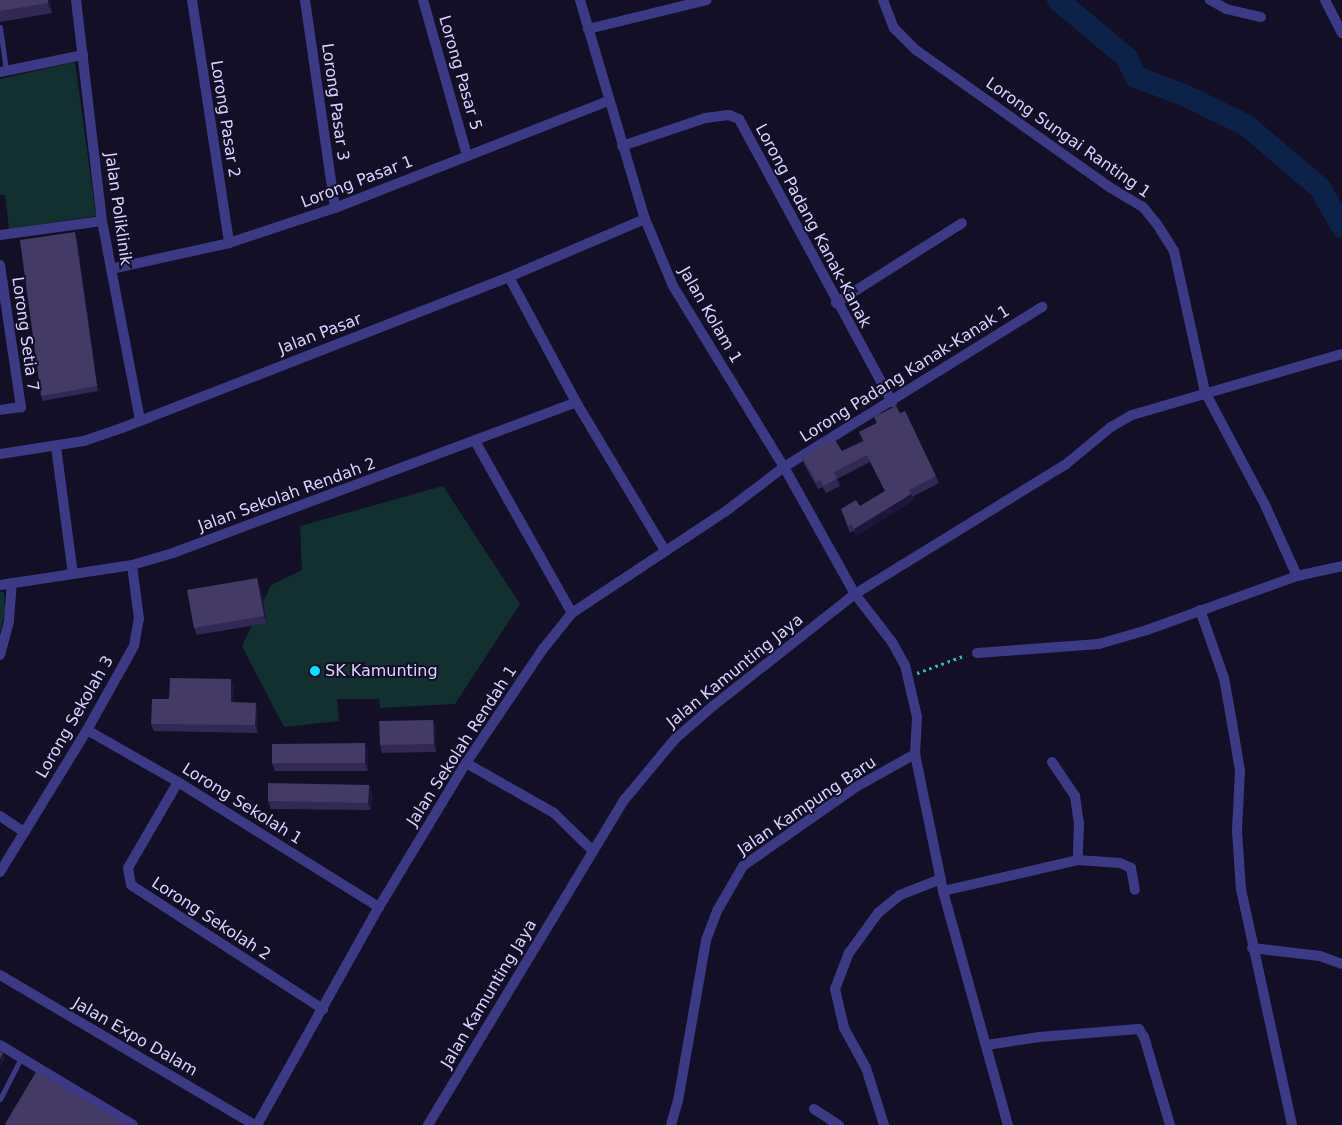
<!DOCTYPE html>
<style>
body{margin:0}
#map{position:relative;width:1342px;height:1125px;overflow:hidden;background:#130f26;font-family:"DejaVu Sans",sans-serif}
div>[style]{position:absolute}
.green>*{inset:0;background:#12302f}
.river>*{height:22px;margin:-11px;padding:0 11px;transform-origin:11px;border-radius:11px;background:#0c2248}
.path>*{height:2.5px;margin-top:-1.25px;transform-origin:0;background:repeating-linear-gradient(90deg,#2fb8b0 0 2.5px,transparent 0 6.5px)}
.lane>*{height:5px;margin:-2.5px;padding:0 2.5px;transform-origin:2.5px;border-radius:2.5px;background:#3d3a85}
.street>*{height:10px;margin:-5px;padding:0 5px;transform-origin:5px;border-radius:5px;background:#3d3a85}
.wall>*{inset:0;background:#312854}
.shaded-wall>*{inset:0;background:#1d163a}
.building>*{inset:0;background:#433a66}
.dots>*{width:14px;height:14px;translate:-50% -50%;box-sizing:border-box;border:2px solid #130f26;border-radius:50%}
span{translate:-50% -50%;white-space:nowrap;text-align:center;line-height:1.15;-webkit-text-stroke:4px #130f26;paint-order:stroke}
.street-label{font-size:16px;color:#d9d4ff}
.poi-label{font-size:16px;color:#d9d4ff}
.left{translate:0 -50%;text-align:left}
</style>
<div id="map">
<div class="green">
<i style="clip-path:polygon(75px 62px,96px 216px,9px 229px,5px 195px,0 195px,0 79px)"></i>
<i style="clip-path:polygon(443px 486px,520px 604px,455px 704px,380px 708px,379px 699px,337px 699px,339px 721px,284px 727px,242px 646px,271px 585px,302px 570px,300px 526px)"></i>
<i style="clip-path:polygon(0 592px,4px 592px,5px 612px,0 632px)"></i>
</div>
<div class="river">
<i style="left:1058px;top:0;width:90px;rotate:40deg"></i>
<i style="left:1127px;top:58px;width:21px;rotate:65deg"></i>
<i style="left:1136px;top:77px;width:51px;rotate:20.6deg"></i>
<i style="left:1184px;top:95px;width:69px;rotate:25.8deg"></i>
<i style="left:1246px;top:125px;width:97px;rotate:40.4deg"></i>
<i style="left:1320px;top:188px;width:45px;rotate:60.6deg"></i>
</div>
<div class="path">
<i style="left:917px;top:673px;width:52px;rotate:-20.2deg"></i>
</div>
<div class="lane">
<i style="left:0;top:27px;width:43px;rotate:82.1deg"></i>
<i style="left:0;top:1099px;width:46px;rotate:-62.9deg"></i>
</div>
<div class="street">
<i style="left:76px;top:0;width:223px;rotate:83.3deg"></i>
<i style="left:102px;top:221px;width:203px;rotate:79.2deg"></i>
<i style="left:192px;top:0;width:246px;rotate:81.3deg"></i>
<i style="left:305px;top:0;width:210px;rotate:81.8deg"></i>
<i style="left:423px;top:0;width:161px;rotate:74.2deg"></i>
<i style="left:580px;top:0;width:228px;rotate:73.5deg"></i>
<i style="left:645px;top:219px;width:73px;rotate:67.3deg"></i>
<i style="left:673px;top:286px;width:212px;rotate:58.5deg"></i>
<i style="left:784px;top:467px;width:145px;rotate:60.8deg"></i>
<i style="left:855px;top:594px;width:61px;rotate:52.4deg"></i>
<i style="left:892px;top:642px;width:26px;rotate:61deg"></i>
<i style="left:905px;top:665px;width:53px;rotate:77deg"></i>
<i style="left:917px;top:717px;width:37px;rotate:93deg"></i>
<i style="left:915px;top:754px;width:140px;rotate:78.4deg"></i>
<i style="left:943px;top:891px;width:243px;rotate:74.5deg"></i>
<i style="left:883px;top:0;width:30px;rotate:69deg"></i>
<i style="left:894px;top:28px;width:31px;rotate:45deg"></i>
<i style="left:916px;top:50px;width:239px;rotate:35.3deg"></i>
<i style="left:1111px;top:188px;width:37px;rotate:31deg"></i>
<i style="left:1143px;top:207px;width:22px;rotate:51deg"></i>
<i style="left:1157px;top:224px;width:32px;rotate:58deg"></i>
<i style="left:1174px;top:251px;width:144px;rotate:77.6deg"></i>
<i style="left:1205px;top:392px;width:128px;rotate:62deg"></i>
<i style="left:1265px;top:505px;width:78px;rotate:65.7deg"></i>
<i style="left:1210px;top:0;width:18px;rotate:29deg"></i>
<i style="left:1226px;top:9px;width:36px;rotate:13deg"></i>
<i style="left:1325px;top:0;width:37px;rotate:63deg"></i>
<i style="left:588px;top:29px;width:122px;rotate:-13.7deg"></i>
<i style="left:0;top:72px;width:85px;rotate:-11.6deg"></i>
<i style="left:622px;top:146px;width:88px;rotate:-18.6deg"></i>
<i style="left:705px;top:118px;width:24px;rotate:-7deg"></i>
<i style="left:729px;top:115px;width:11px;rotate:22deg"></i>
<i style="left:739px;top:119px;width:322px;rotate:61.6deg"></i>
<i style="left:0;top:235px;width:103px;rotate:-7.8deg"></i>
<i style="left:0;top:265px;width:144px;rotate:81.6deg"></i>
<i style="left:21px;top:407px;width:21px;rotate:172deg"></i>
<i style="left:111px;top:269px;width:121px;rotate:-12.4deg"></i>
<i style="left:229px;top:243px;width:112px;rotate:-18.3deg"></i>
<i style="left:335px;top:208px;width:293px;rotate:-21.4deg"></i>
<i style="left:509px;top:277px;width:142px;rotate:61.8deg"></i>
<i style="left:576px;top:402px;width:174px;rotate:59.1deg"></i>
<i style="left:836px;top:303px;width:149px;rotate:-32.4deg"></i>
<i style="left:475px;top:441px;width:197px;rotate:60.6deg"></i>
<i style="left:56px;top:447px;width:128px;rotate:82.4deg"></i>
<i style="left:0;top:454px;width:85px;rotate:-8.8deg"></i>
<i style="left:84px;top:441px;width:40px;rotate:-18.9deg"></i>
<i style="left:122px;top:428px;width:415px;rotate:-21.3deg"></i>
<i style="left:509px;top:277px;width:148px;rotate:-23.1deg"></i>
<i style="left:0;top:585px;width:134px;rotate:-8.6deg"></i>
<i style="left:132px;top:565px;width:43px;rotate:-16.3deg"></i>
<i style="left:173px;top:553px;width:430px;rotate:-20.5deg"></i>
<i style="left:1200px;top:610px;width:72px;rotate:70.6deg"></i>
<i style="left:1224px;top:678px;width:46px;rotate:79.9deg"></i>
<i style="left:1232px;top:723px;width:49px;rotate:80.5deg"></i>
<i style="left:1240px;top:771px;width:60px;rotate:92.9deg"></i>
<i style="left:1237px;top:831px;width:58px;rotate:86.1deg"></i>
<i style="left:1241px;top:889px;width:241px;rotate:77.8deg"></i>
<i style="left:977px;top:653px;width:122px;rotate:-4.2deg"></i>
<i style="left:1099px;top:644px;width:50px;rotate:-16.3deg"></i>
<i style="left:1147px;top:630px;width:159px;rotate:-19.8deg"></i>
<i style="left:1297px;top:576px;width:46px;rotate:-12.5deg"></i>
<i style="left:0;top:655px;width:34px;rotate:-75deg"></i>
<i style="left:9px;top:622px;width:39px;rotate:-86deg"></i>
<i style="left:87px;top:730px;width:105px;rotate:29.7deg"></i>
<i style="left:178px;top:782px;width:237px;rotate:31.9deg"></i>
<i style="left:1052px;top:762px;width:41px;rotate:55.9deg"></i>
<i style="left:1075px;top:796px;width:27px;rotate:82deg"></i>
<i style="left:1079px;top:823px;width:37px;rotate:92deg"></i>
<i style="left:466px;top:763px;width:101px;rotate:29.6deg"></i>
<i style="left:554px;top:813px;width:54px;rotate:44.3deg"></i>
<i style="left:178px;top:782px;width:99px;rotate:120.2deg"></i>
<i style="left:128px;top:868px;width:17px;rotate:80deg"></i>
<i style="left:131px;top:885px;width:229px;rotate:32.9deg"></i>
<i style="left:0;top:816px;width:29px;rotate:34deg"></i>
<i style="left:0;top:872px;width:167px;rotate:-58.5deg"></i>
<i style="left:87px;top:730px;width:96px;rotate:-60.8deg"></i>
<i style="left:134px;top:646px;width:27px;rotate:-80deg"></i>
<i style="left:139px;top:619px;width:54px;rotate:-97.4deg"></i>
<i style="left:943px;top:891px;width:139px;rotate:-12.9deg"></i>
<i style="left:1078px;top:860px;width:42px;rotate:4.1deg"></i>
<i style="left:1120px;top:863px;width:12px;rotate:24deg"></i>
<i style="left:1131px;top:868px;width:22px;rotate:80deg"></i>
<i style="left:1252px;top:948px;width:68px;rotate:6.7deg"></i>
<i style="left:1320px;top:956px;width:23px;rotate:20deg"></i>
<i style="left:0;top:975px;width:296px;rotate:30.5deg"></i>
<i style="left:0;top:1045px;width:155px;rotate:31deg"></i>
<i style="left:987px;top:1045px;width:53px;rotate:-8.7deg"></i>
<i style="left:1039px;top:1037px;width:100px;rotate:-4.6deg"></i>
<i style="left:1139px;top:1029px;width:9px;rotate:58deg"></i>
<i style="left:1144px;top:1037px;width:92px;rotate:73.5deg"></i>
<i style="left:814px;top:1109px;width:30px;rotate:33deg"></i>
<i style="left:257px;top:1125px;width:250px;rotate:-60.8deg"></i>
<i style="left:379px;top:907px;width:168px;rotate:-58.9deg"></i>
<i style="left:466px;top:763px;width:138px;rotate:-56deg"></i>
<i style="left:543px;top:649px;width:46px;rotate:-51.1deg"></i>
<i style="left:572px;top:613px;width:185px;rotate:-33.5deg"></i>
<i style="left:726px;top:511px;width:73px;rotate:-37.2deg"></i>
<i style="left:784px;top:467px;width:304px;rotate:-31.8deg"></i>
<i style="left:428px;top:1125px;width:381px;rotate:-58.9deg"></i>
<i style="left:625px;top:799px;width:78px;rotate:-50.2deg"></i>
<i style="left:675px;top:739px;width:50px;rotate:-41deg"></i>
<i style="left:713px;top:706px;width:181px;rotate:-38.3deg"></i>
<i style="left:855px;top:594px;width:246px;rotate:-31.6deg"></i>
<i style="left:1065px;top:465px;width:60px;rotate:-39.6deg"></i>
<i style="left:1111px;top:427px;width:24px;rotate:-30deg"></i>
<i style="left:1132px;top:415px;width:219px;rotate:-16.2deg"></i>
<i style="left:671px;top:1125px;width:25px;rotate:-74deg"></i>
<i style="left:678px;top:1101px;width:163px;rotate:-80.1deg"></i>
<i style="left:706px;top:940px;width:31px;rotate:-69deg"></i>
<i style="left:717px;top:911px;width:52px;rotate:-60deg"></i>
<i style="left:743px;top:866px;width:138px;rotate:-35deg"></i>
<i style="left:856px;top:787px;width:68px;rotate:-29.2deg"></i>
<i style="left:884px;top:1125px;width:60px;rotate:-107.5deg"></i>
<i style="left:866px;top:1068px;width:46px;rotate:-118.8deg"></i>
<i style="left:844px;top:1028px;width:40px;rotate:-103deg"></i>
<i style="left:835px;top:989px;width:39px;rotate:-69deg"></i>
<i style="left:849px;top:953px;width:49px;rotate:-54.1deg"></i>
<i style="left:878px;top:913px;width:28px;rotate:-39deg"></i>
<i style="left:900px;top:895px;width:44px;rotate:-21.3deg"></i>
</div>
<div class="wall">
<i style="clip-path:polygon(0 0,50px 0,52px 13px,0 22px)"></i>
<i style="clip-path:polygon(77px 238px,98px 391px,43px 401px,41px 396px)"></i>
<i style="clip-path:polygon(874px 417px,936px 476px,939px 483px,912px 497px,914px 500px,856px 536px,854px 531px,850px 533px,841px 509px,860px 506px,885px 491px,870px 462px,837px 479px,840px 486px,826px 493px,822px 487px,818px 489px,804px 464px,802px 457px,829px 443px,842px 451px,863px 441px,859px 432px,877px 423px)"></i>
<i style="clip-path:polygon(260px 586px,267px 623px,197px 635px,194px 628px)"></i>
<i style="clip-path:polygon(231px 679px,234px 687px,234px 702px,258px 710px,258px 733px,154px 731px,151px 724px,169px 699px)"></i>
<i style="clip-path:polygon(433px 720px,436px 728px,436px 752px,382px 753px,380px 745px)"></i>
<i style="clip-path:polygon(368px 751px,368px 771px,275px 771px,272px 763px)"></i>
<i style="clip-path:polygon(369px 785px,372px 793px,371px 810px,271px 809px,268px 801px)"></i>
</div>
<div class="shaded-wall">
<i style="clip-path:polygon(48px 0,50px 0,52px 13px,48px 3px)"></i>
<i style="clip-path:polygon(75px 232px,77px 238px,98px 391px,97px 386px)"></i>
<i style="clip-path:polygon(911px 494px,914px 500px,856px 536px,854px 529px)"></i>
<i style="clip-path:polygon(257px 578px,260px 586px,267px 623px,264px 616px)"></i>
<i style="clip-path:polygon(231px 679px,234px 687px,234px 710px,231px 702px)"></i>
<i style="clip-path:polygon(256px 703px,258px 710px,258px 733px,255px 725px)"></i>
<i style="clip-path:polygon(433px 720px,436px 728px,436px 752px,434px 744px)"></i>
<i style="clip-path:polygon(365px 743px,368px 751px,368px 771px,365px 763px)"></i>
<i style="clip-path:polygon(369px 785px,372px 793px,371px 810px,368px 803px)"></i>
<i style="clip-path:polygon(3px 1053px,5px 1058px,0 1068px,0 1059px)"></i>
</div>
<div class="building">
<i style="clip-path:polygon(0 0,48px 0,48px 3px,0 11px)"></i>
<i style="clip-path:polygon(75px 232px,97px 386px,41px 396px,20px 240px)"></i>
<i style="clip-path:polygon(896px 406px,900px 413px,905px 411px,936px 476px,909px 490px,911px 494px,854px 529px,851px 524px,848px 526px,841px 509px,856px 500px,860px 506px,885px 491px,867px 455px,834px 472px,837px 479px,823px 486px,820px 480px,816px 482px,802px 457px,828px 440px,829px 443px,835px 440px,842px 451px,864px 441px,859px 432px,877px 423px,874px 417px)"></i>
<i style="clip-path:polygon(257px 578px,264px 616px,194px 628px,187px 590px)"></i>
<i style="clip-path:polygon(170px 678px,231px 679px,231px 702px,256px 703px,255px 725px,151px 724px,152px 699px,169px 699px)"></i>
<i style="clip-path:polygon(433px 720px,434px 744px,380px 745px,379px 721px)"></i>
<i style="clip-path:polygon(365px 743px,365px 763px,272px 763px,272px 744px)"></i>
<i style="clip-path:polygon(268px 783px,369px 785px,368px 803px,268px 801px)"></i>
<i style="clip-path:polygon(0 1051px,3px 1053px,0 1059px)"></i>
<i style="clip-path:polygon(36px 1072px,127px 1125px,6px 1125px,5px 1124px)"></i>
</div>
<div class="dots">
<i style="left:315px;top:671px;background:#00e5ff"></i>
</div>
<div class="street-label">
<span style="left:460px;top:73px;rotate:74deg">Lorong Pasar 5</span>
<span style="left:335px;top:102px;rotate:82deg">Lorong Pasar 3</span>
<span style="left:225px;top:119px;rotate:81deg">Lorong Pasar 2</span>
<span style="left:1068px;top:138px;rotate:35deg">Lorong Sungai Ranting 1</span>
<span style="left:357px;top:182px;rotate:-21deg">Lorong Pasar 1</span>
<span style="left:118px;top:209px;rotate:82deg">Jalan Poliklinik</span>
<span style="left:813px;top:226px;rotate:62deg">Lorong Padang Kanak-Kanak</span>
<span style="left:710px;top:315px;rotate:60deg">Jalan Kolam 1</span>
<span style="left:25px;top:334px;rotate:82deg">Lorong Setia 7</span>
<span style="left:320px;top:334px;rotate:-21deg">Jalan Pasar</span>
<span style="left:905px;top:374px;rotate:-32deg">Lorong Padang Kanak-Kanak 1</span>
<span style="left:287px;top:495px;rotate:-20deg">Jalan Sekolah Rendah 2</span>
<span style="left:735px;top:671px;rotate:-39deg">Jalan Kamunting Jaya</span>
<span style="left:75px;top:717px;rotate:-60deg">Lorong Sekolah 3</span>
<span style="left:462px;top:746px;rotate:-57deg">Jalan Sekolah Rendah 1</span>
<span style="left:242px;top:804px;rotate:32deg">Lorong Sekolah 1</span>
<span style="left:807px;top:806px;rotate:-34deg">Jalan Kampung Baru</span>
<span style="left:211px;top:919px;rotate:33deg">Lorong Sekolah 2</span>
<span style="left:489px;top:994px;rotate:-59deg">Jalan Kamunting Jaya</span>
<span style="left:135px;top:1037px;rotate:30deg">Jalan Expo Dalam</span>
</div>
<div class="poi-label">
<span class="left" style="left:325px;top:671px">SK Kamunting</span>
</div>
</div>
